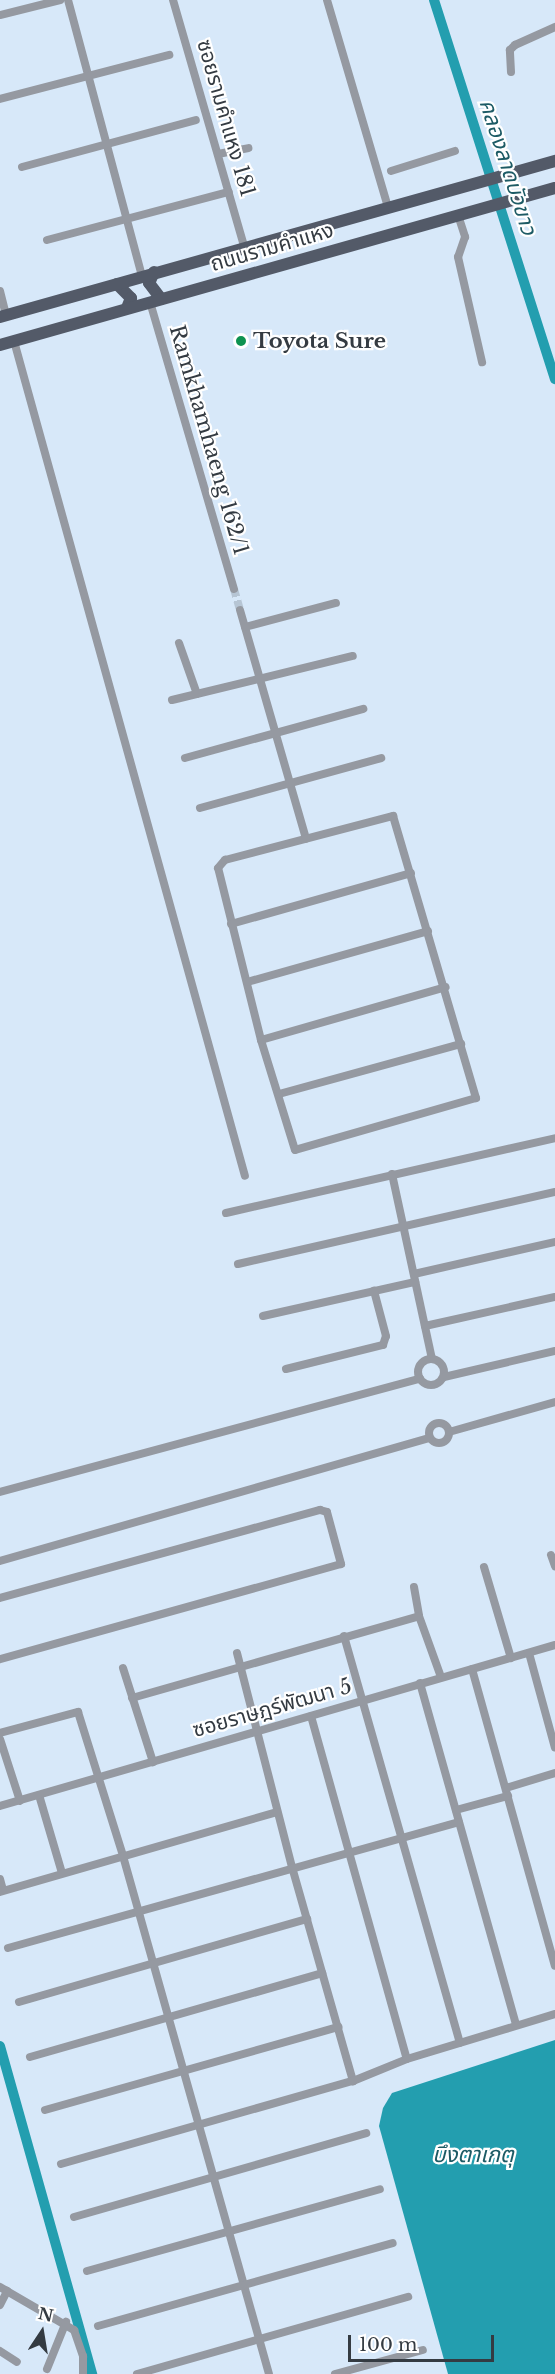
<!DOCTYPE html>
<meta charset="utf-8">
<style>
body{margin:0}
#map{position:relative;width:555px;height:2374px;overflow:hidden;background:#d7e8f9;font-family:"Libre Baskerville","Noto Sans Thai",serif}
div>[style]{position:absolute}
.water>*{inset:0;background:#239eaf}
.canal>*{height:10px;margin:-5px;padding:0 5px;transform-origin:5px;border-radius:5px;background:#239eaf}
.minor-tunnel>*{height:8px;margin-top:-4px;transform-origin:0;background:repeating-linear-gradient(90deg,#b6c5d4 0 8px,transparent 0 12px)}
.minor>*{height:8px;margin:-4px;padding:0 4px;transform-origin:4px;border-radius:4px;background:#9599a1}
.minor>.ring{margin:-4px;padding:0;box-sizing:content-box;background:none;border:8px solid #9599a1;border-radius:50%}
.primary>*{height:12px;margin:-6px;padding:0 6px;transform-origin:6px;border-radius:6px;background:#535a68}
.dots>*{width:16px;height:16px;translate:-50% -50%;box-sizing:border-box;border:3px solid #fff;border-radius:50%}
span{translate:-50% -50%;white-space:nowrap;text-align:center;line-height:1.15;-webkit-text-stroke:4.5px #fff;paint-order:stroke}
.street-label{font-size:21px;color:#343b42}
.poi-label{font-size:21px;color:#343b42;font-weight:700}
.left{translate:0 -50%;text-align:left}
.water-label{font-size:22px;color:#1d5b65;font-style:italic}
.north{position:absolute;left:12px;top:2302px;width:60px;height:60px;-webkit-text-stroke:4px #fff;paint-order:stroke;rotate:12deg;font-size:16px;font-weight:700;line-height:24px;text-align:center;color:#343b42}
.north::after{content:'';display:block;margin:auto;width:21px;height:27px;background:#343b42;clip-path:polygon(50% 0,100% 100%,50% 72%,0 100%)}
.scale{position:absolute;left:348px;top:2335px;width:146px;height:27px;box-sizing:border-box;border:3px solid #343b42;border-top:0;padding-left:8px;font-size:18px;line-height:21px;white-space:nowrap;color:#343b42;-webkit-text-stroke:4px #fff;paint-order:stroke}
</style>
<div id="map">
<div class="water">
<i style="clip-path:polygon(555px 2040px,555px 2374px,448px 2374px,379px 2126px,383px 2108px,392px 2093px)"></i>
</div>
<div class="canal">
<i style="left:434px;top:0;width:398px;rotate:72.3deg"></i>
<i style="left:0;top:2046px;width:341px;rotate:74.3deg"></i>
</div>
<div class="minor-tunnel">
<i style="left:234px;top:589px;width:22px;rotate:74deg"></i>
</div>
<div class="minor">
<i style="left:68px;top:0;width:286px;rotate:75deg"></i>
<i style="left:173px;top:0;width:256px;rotate:73.9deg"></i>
<i style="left:327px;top:0;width:216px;rotate:73.6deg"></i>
<i style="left:0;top:15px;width:62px;rotate:-14deg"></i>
<i style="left:511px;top:72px;width:22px;rotate:-93deg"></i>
<i style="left:510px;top:50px;width:7px;rotate:-45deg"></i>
<i style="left:515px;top:45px;width:44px;rotate:-24.2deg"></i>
<i style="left:0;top:99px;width:175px;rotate:-14.6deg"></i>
<i style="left:218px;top:154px;width:31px;rotate:-11deg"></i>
<i style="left:22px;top:167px;width:180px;rotate:-15.1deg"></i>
<i style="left:391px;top:171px;width:67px;rotate:-17.4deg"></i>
<i style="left:458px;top:215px;width:23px;rotate:72deg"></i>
<i style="left:465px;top:237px;width:21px;rotate:109deg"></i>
<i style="left:458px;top:257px;width:108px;rotate:77.1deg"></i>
<i style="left:47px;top:240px;width:188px;rotate:-14.8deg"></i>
<i style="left:0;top:291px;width:25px;rotate:76deg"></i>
<i style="left:150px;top:302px;width:299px;rotate:73.7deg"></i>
<i style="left:14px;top:341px;width:866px;rotate:74.54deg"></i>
<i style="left:240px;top:610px;width:238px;rotate:73.9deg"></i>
<i style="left:245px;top:627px;width:94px;rotate:-14.8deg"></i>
<i style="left:179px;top:643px;width:54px;rotate:70.6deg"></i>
<i style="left:172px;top:700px;width:186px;rotate:-13.7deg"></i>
<i style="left:185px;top:758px;width:185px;rotate:-15.4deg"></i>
<i style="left:200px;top:808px;width:188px;rotate:-15.4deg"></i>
<i style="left:393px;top:816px;width:294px;rotate:73.6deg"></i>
<i style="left:476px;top:1098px;width:188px;rotate:164deg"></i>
<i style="left:295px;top:1150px;width:115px;rotate:-107.2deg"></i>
<i style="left:261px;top:1040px;width:177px;rotate:-104deg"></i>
<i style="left:218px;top:868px;width:11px;rotate:-49deg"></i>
<i style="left:225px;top:860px;width:174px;rotate:-14.7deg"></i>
<i style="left:231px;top:924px;width:187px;rotate:-15.8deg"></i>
<i style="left:247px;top:982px;width:188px;rotate:-15.7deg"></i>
<i style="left:261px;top:1040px;width:192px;rotate:-16deg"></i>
<i style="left:279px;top:1094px;width:189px;rotate:-15.4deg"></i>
<i style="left:392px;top:1174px;width:189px;rotate:77.8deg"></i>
<i style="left:226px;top:1213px;width:337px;rotate:-12.8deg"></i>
<i style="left:238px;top:1264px;width:325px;rotate:-12.8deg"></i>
<i style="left:414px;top:1274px;width:145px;rotate:-12.8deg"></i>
<i style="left:263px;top:1316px;width:156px;rotate:-12.6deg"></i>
<i style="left:425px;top:1326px;width:133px;rotate:-12.6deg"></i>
<i class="ring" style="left:418px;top:1359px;width:18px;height:18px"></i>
<i style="left:286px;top:1369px;width:100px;rotate:-13.9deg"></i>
<i style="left:383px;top:1345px;width:9px;rotate:-72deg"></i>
<i style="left:386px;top:1336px;width:47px;rotate:-104.9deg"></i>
<i style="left:444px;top:1377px;width:114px;rotate:-13.2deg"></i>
<i class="ring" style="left:429px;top:1423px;width:12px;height:12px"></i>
<i style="left:449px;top:1432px;width:110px;rotate:-15.8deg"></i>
<i style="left:0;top:1492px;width:435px;rotate:-15.1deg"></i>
<i style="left:551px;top:1555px;width:12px;rotate:70deg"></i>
<i style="left:0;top:1561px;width:446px;rotate:-16deg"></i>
<i style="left:484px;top:1567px;width:95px;rotate:73.5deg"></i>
<i style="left:414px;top:1587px;width:29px;rotate:80deg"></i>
<i style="left:419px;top:1616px;width:65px;rotate:70.2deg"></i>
<i style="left:0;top:1598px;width:332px;rotate:-15.4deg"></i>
<i style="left:320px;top:1510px;width:7px;rotate:16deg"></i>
<i style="left:327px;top:1512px;width:54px;rotate:74.9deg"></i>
<i style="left:341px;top:1564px;width:354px;rotate:164.4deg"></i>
<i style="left:344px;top:1636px;width:423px;rotate:74.1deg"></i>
<i style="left:237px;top:1653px;width:221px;rotate:75.6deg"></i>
<i style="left:292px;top:1867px;width:223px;rotate:74.1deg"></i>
<i style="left:529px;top:1653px;width:98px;rotate:74.7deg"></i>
<i style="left:123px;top:1668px;width:99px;rotate:72.3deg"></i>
<i style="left:472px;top:1669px;width:308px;rotate:74.4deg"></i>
<i style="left:420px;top:1683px;width:355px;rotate:74.3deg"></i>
<i style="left:132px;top:1698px;width:298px;rotate:-15.9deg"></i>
<i style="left:311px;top:1716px;width:356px;rotate:74.4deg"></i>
<i style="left:0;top:1733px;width:81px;rotate:-15.1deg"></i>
<i style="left:78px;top:1712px;width:151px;rotate:72.6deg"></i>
<i style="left:123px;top:1856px;width:538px;rotate:74.26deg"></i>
<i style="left:0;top:1739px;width:65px;rotate:72.1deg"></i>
<i style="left:506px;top:1788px;width:51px;rotate:-17deg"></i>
<i style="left:39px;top:1795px;width:81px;rotate:73.6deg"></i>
<i style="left:0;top:1806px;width:578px;rotate:-16.18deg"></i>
<i style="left:456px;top:1810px;width:54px;rotate:-15.1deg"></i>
<i style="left:0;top:1879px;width:11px;rotate:75deg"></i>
<i style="left:0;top:1892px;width:288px;rotate:-16.1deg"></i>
<i style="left:8px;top:1948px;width:468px;rotate:-15.6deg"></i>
<i style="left:19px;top:2002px;width:300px;rotate:-16.1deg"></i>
<i style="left:30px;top:2057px;width:304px;rotate:-16deg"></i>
<i style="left:45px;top:2110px;width:305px;rotate:-15.8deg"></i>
<i style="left:61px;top:2164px;width:304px;rotate:-15.9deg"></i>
<i style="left:353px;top:2081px;width:58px;rotate:-22.2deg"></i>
<i style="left:407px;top:2059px;width:155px;rotate:-16.9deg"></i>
<i style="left:74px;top:2217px;width:304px;rotate:-16deg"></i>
<i style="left:87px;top:2271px;width:304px;rotate:-15.6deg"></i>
<i style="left:0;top:2287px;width:86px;rotate:30.2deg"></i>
<i style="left:74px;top:2330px;width:28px;rotate:71deg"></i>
<i style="left:83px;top:2356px;width:18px;rotate:90deg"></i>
<i style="left:0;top:2305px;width:16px;rotate:-63deg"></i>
<i style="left:98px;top:2326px;width:306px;rotate:-15.7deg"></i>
<i style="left:0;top:2351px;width:20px;rotate:33deg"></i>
<i style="left:47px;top:2369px;width:51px;rotate:-68deg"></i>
<i style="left:137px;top:2374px;width:282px;rotate:-15.9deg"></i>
<i style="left:335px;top:2374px;width:91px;rotate:-15.3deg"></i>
</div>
<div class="primary">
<i style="left:154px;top:272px;width:12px;rotate:114deg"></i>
<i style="left:149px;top:283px;width:20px;rotate:53deg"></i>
<i style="left:117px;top:284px;width:20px;rotate:45deg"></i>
<i style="left:131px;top:298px;width:11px;rotate:112deg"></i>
<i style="left:0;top:317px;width:577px;rotate:-15.7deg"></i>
<i style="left:0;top:345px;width:577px;rotate:-15.8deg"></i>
</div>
<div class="dots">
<i style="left:241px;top:341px;background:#0d9250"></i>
</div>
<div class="street-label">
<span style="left:226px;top:118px;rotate:74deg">ซอยรามคำแหง 181</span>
<span style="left:272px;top:247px;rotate:-16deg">ถนนรามคำแหง</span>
<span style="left:209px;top:440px;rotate:74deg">Ramkhamhaeng 162/1</span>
<span style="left:272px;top:1708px;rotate:-16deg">ซอยราษฎร์พัฒนา 5</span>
</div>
<div class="poi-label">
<span class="left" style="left:253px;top:341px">Toyota Sure</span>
</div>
<div class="water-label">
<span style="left:508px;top:167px;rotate:72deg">คลองลาดบัวขาว</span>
<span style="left:473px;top:2155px">บึงตาเกตุ</span>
</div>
<div class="north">N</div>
<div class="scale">100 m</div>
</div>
